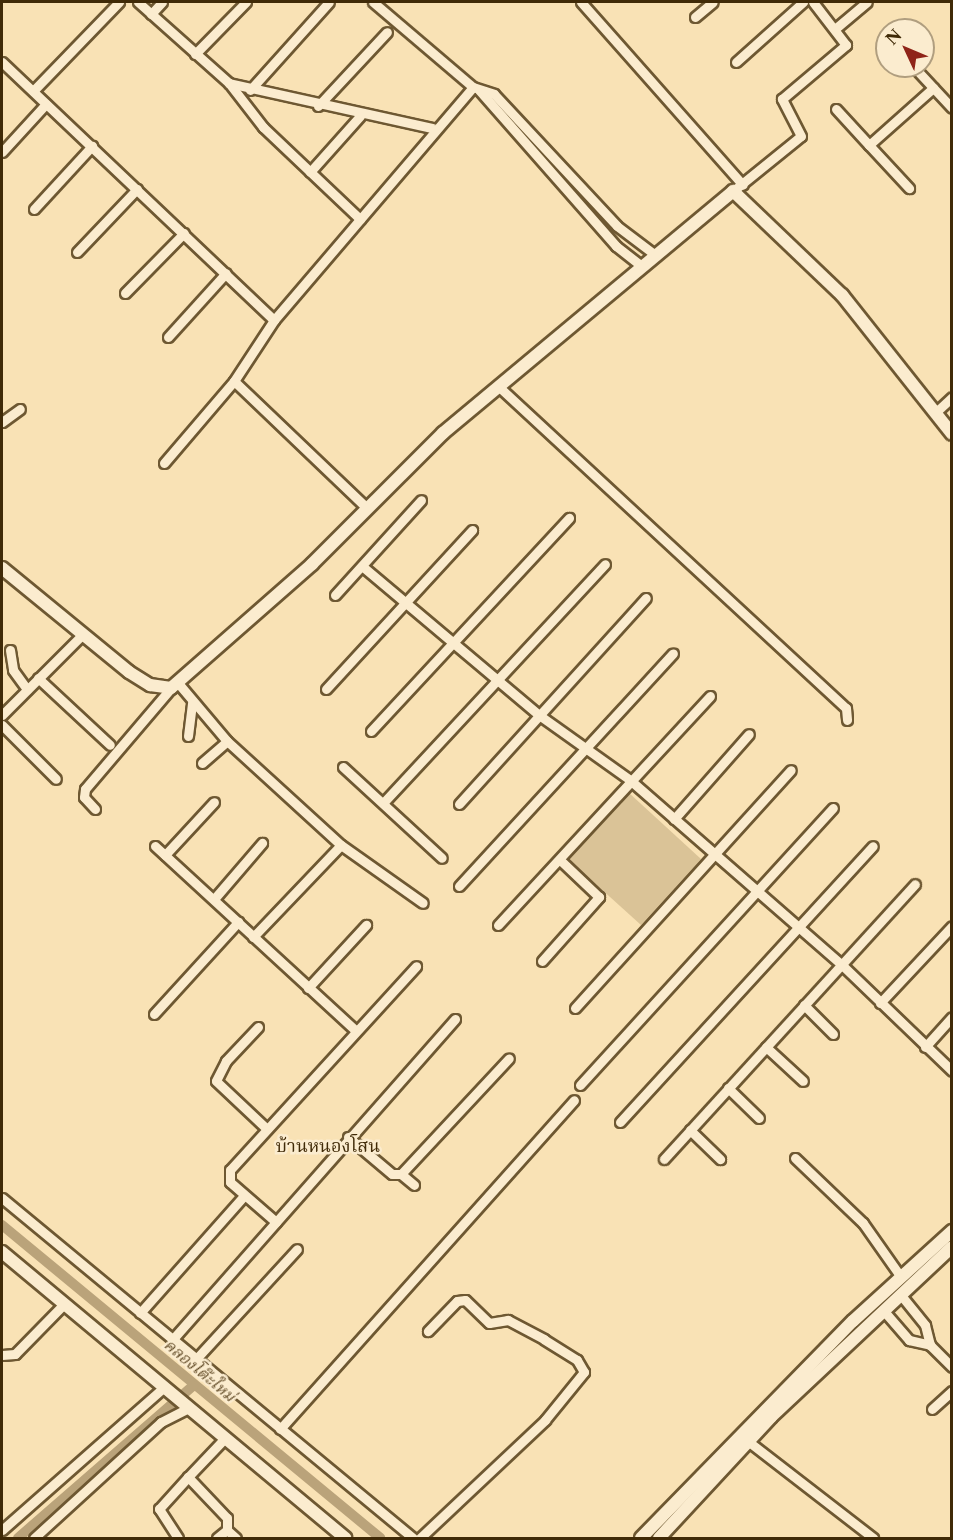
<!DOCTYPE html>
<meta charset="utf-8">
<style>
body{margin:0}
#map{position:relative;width:953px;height:1540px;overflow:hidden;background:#f9e2b5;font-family:"Libre Caslon Text","Noto Serif Thai",serif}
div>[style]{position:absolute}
.green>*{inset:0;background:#dac397}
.canal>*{height:10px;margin:-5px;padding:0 5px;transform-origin:5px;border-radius:5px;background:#baa37a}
.roads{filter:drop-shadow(2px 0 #6e5832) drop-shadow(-2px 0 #6e5832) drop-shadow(0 2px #6e5832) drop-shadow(0 -2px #6e5832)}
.street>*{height:9px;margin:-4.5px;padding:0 4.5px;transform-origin:4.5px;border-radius:4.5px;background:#fbeccf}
.secondary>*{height:12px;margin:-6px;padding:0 6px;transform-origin:6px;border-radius:6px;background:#fbeccf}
span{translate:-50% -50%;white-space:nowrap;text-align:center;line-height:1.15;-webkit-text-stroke:5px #fbeccf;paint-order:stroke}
.water-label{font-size:16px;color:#654e2a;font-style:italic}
.quarter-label{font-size:18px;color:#402a07}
.frame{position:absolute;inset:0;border:3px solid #402a07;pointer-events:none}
.north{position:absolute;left:875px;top:18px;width:60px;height:60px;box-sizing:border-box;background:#fbeccf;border:2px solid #b09e7f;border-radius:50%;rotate:314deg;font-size:16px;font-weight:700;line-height:24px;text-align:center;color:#402a07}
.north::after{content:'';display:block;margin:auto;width:21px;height:27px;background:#8f2418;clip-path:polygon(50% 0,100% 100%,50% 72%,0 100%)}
</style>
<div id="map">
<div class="green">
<i style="clip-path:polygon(628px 792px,701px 859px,641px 925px,568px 859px)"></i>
</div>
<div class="canal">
<i style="left:2px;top:1225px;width:491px;rotate:39.6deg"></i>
<i style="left:18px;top:1538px;width:232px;rotate:-41deg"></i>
</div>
<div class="roads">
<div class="street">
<i style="left:138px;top:2px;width:122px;rotate:41.7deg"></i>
<i style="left:229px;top:83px;width:208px;rotate:12.5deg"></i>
<i style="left:373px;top:2px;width:131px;rotate:40.4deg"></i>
<i style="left:581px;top:2px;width:244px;rotate:48.5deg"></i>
<i style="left:151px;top:14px;width:16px;rotate:-47deg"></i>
<i style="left:695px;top:17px;width:23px;rotate:-40deg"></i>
<i style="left:836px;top:28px;width:40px;rotate:-40deg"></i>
<i style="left:195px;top:54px;width:73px;rotate:-45.6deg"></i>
<i style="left:2px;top:62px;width:375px;rotate:43.5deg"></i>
<i style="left:736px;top:62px;width:90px;rotate:-41.8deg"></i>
<i style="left:913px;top:66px;width:57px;rotate:47.1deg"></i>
<i style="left:229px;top:83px;width:56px;rotate:52.3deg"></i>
<i style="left:263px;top:127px;width:134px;rotate:43.5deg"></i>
<i style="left:250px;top:90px;width:118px;rotate:-48.1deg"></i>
<i style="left:479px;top:90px;width:208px;rotate:48.7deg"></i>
<i style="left:616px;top:246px;width:31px;rotate:38deg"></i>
<i style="left:33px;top:91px;width:124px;rotate:-46deg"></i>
<i style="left:318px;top:106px;width:101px;rotate:-47deg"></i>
<i style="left:836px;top:109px;width:49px;rotate:47.5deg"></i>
<i style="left:869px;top:145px;width:86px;rotate:-41.7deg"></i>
<i style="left:869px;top:145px;width:59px;rotate:47.1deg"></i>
<i style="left:2px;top:152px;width:65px;rotate:-47.5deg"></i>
<i style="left:310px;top:172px;width:75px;rotate:-48.2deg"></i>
<i style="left:733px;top:191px;width:87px;rotate:-39deg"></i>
<i style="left:801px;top:136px;width:42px;rotate:-117.2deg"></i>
<i style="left:782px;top:99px;width:84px;rotate:-40.2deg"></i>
<i style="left:846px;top:45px;width:54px;rotate:-127.5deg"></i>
<i style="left:34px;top:209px;width:86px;rotate:-47.4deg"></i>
<i style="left:77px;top:252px;width:87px;rotate:-46.4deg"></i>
<i style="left:125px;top:293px;width:84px;rotate:-45.5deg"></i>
<i style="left:168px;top:337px;width:86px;rotate:-47.8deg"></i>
<i style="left:234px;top:381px;width:184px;rotate:43.7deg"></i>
<i style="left:498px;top:386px;width:474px;rotate:42.8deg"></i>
<i style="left:846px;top:708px;width:12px;rotate:85deg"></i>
<i style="left:935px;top:413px;width:23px;rotate:-43deg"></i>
<i style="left:2px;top:422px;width:22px;rotate:-36deg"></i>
<i style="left:164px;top:463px;width:108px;rotate:-49.5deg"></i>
<i style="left:234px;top:381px;width:73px;rotate:-56.7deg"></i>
<i style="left:274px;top:320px;width:306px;rotate:-49.5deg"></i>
<i style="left:473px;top:87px;width:22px;rotate:18deg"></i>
<i style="left:494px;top:94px;width:180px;rotate:47deg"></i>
<i style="left:617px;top:226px;width:46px;rotate:37.1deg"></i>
<i style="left:362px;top:566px;width:231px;rotate:40.1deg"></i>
<i style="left:539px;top:715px;width:112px;rotate:35.5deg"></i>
<i style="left:630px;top:780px;width:280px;rotate:41.1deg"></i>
<i style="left:841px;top:964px;width:154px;rotate:43.9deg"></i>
<i style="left:335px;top:595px;width:128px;rotate:-47.8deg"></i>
<i style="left:10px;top:650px;width:20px;rotate:81deg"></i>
<i style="left:13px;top:670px;width:24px;rotate:54deg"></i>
<i style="left:38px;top:678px;width:98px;rotate:42.9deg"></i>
<i style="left:178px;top:683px;width:76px;rotate:49.8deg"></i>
<i style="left:227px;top:741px;width:154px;rotate:42.4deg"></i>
<i style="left:341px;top:845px;width:100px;rotate:35.3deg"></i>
<i style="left:326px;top:689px;width:216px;rotate:-47.4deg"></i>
<i style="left:2px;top:715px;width:115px;rotate:-45deg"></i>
<i style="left:2px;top:725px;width:76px;rotate:45deg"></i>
<i style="left:371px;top:731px;width:291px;rotate:-47.1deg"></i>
<i style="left:188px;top:736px;width:34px;rotate:-83deg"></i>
<i style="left:202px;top:763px;width:33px;rotate:-41deg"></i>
<i style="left:343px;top:767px;width:134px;rotate:42.6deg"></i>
<i style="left:383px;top:803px;width:326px;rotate:-47.1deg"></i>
<i style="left:459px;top:804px;width:278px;rotate:-47.8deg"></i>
<i style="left:95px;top:809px;width:16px;rotate:-133deg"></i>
<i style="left:84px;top:797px;width:8px;rotate:-83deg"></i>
<i style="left:85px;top:789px;width:133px;rotate:-49.6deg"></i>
<i style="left:674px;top:819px;width:113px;rotate:-48.6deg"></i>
<i style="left:155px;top:846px;width:272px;rotate:42.6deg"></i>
<i style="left:165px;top:855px;width:72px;rotate:-47.2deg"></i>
<i style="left:459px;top:886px;width:316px;rotate:-47.4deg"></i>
<i style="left:214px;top:899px;width:74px;rotate:-49.4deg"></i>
<i style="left:498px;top:925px;width:312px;rotate:-47.2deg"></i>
<i style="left:253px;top:937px;width:127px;rotate:-46.3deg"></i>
<i style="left:542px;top:961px;width:86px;rotate:-48.3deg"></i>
<i style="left:599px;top:897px;width:54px;rotate:-136.5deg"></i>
<i style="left:308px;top:988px;width:86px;rotate:-47.4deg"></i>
<i style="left:880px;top:1003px;width:105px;rotate:-46.9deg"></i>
<i style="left:804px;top:1005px;width:41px;rotate:45deg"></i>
<i style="left:575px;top:1008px;width:321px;rotate:-47.8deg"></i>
<i style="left:154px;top:1014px;width:125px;rotate:-47.6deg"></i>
<i style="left:258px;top:1027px;width:47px;rotate:133.3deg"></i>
<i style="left:226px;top:1061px;width:22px;rotate:117deg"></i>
<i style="left:216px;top:1081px;width:70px;rotate:43.3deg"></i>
<i style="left:766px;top:1047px;width:50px;rotate:42.6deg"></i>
<i style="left:925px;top:1047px;width:40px;rotate:-48deg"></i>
<i style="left:580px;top:1085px;width:375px;rotate:-47.6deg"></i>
<i style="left:728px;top:1088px;width:43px;rotate:44.1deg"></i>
<i style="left:620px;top:1122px;width:374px;rotate:-47.5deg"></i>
<i style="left:690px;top:1130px;width:42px;rotate:44deg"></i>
<i style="left:348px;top:1137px;width:57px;rotate:40.1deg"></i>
<i style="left:392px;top:1174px;width:9px"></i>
<i style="left:401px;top:1174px;width:158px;rotate:-47deg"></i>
<i style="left:795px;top:1158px;width:94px;rotate:43.7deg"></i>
<i style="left:863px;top:1223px;width:66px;rotate:54.9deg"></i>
<i style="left:664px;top:1159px;width:372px;rotate:-47.6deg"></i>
<i style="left:401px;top:1174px;width:17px;rotate:40deg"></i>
<i style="left:2px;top:1198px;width:533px;rotate:39.6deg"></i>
<i style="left:276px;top:1222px;width:61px;rotate:-139deg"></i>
<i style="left:230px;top:1182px;width:12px;rotate:-90deg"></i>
<i style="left:230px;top:1170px;width:276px;rotate:-47.6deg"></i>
<i style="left:900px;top:1294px;width:40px;rotate:51deg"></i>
<i style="left:925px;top:1325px;width:21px;rotate:76deg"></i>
<i style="left:930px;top:1345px;width:31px;rotate:45deg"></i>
<i style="left:883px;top:1310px;width:40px;rotate:49deg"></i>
<i style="left:909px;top:1340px;width:22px;rotate:13deg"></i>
<i style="left:140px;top:1313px;width:157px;rotate:-48.4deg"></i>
<i style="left:172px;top:1340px;width:428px;rotate:-48.6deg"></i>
<i style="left:2px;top:1355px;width:13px;rotate:-4deg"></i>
<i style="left:15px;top:1354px;width:70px;rotate:-45.6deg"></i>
<i style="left:196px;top:1359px;width:149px;rotate:-47.4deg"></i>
<i style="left:932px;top:1409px;width:27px;rotate:-42deg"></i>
<i style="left:280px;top:1429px;width:441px;rotate:-48.2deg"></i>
<i style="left:749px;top:1442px;width:157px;rotate:37.7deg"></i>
<i style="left:2px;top:1530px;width:216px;rotate:-41.4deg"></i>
<i style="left:227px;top:1530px;width:12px;rotate:42deg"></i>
<i style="left:34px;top:1538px;width:172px;rotate:-42.4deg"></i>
<i style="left:161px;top:1422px;width:30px;rotate:-27deg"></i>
<i style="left:178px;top:1538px;width:35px;rotate:-123deg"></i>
<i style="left:159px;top:1509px;width:43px;rotate:-47.8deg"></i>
<i style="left:217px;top:1538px;width:13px;rotate:-39deg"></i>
<i style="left:227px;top:1530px;width:12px;rotate:-90deg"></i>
<i style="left:227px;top:1518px;width:57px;rotate:-133.6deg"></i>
<i style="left:188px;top:1477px;width:54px;rotate:-46.5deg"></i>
<i style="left:420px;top:1538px;width:172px;rotate:-43.3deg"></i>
<i style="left:545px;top:1420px;width:62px;rotate:-50.9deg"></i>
<i style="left:584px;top:1372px;width:14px;rotate:-120deg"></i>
<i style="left:577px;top:1360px;width:39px;rotate:-148deg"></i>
<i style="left:544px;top:1339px;width:41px;rotate:-152.2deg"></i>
<i style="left:508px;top:1320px;width:19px;rotate:171deg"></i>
<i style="left:489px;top:1323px;width:33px;rotate:-136deg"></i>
<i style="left:465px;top:1300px;width:8px;rotate:173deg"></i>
<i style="left:457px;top:1301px;width:42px;rotate:134deg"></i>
</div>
<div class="secondary">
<i style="left:2px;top:568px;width:164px;rotate:39.3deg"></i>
<i style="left:129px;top:672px;width:25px;rotate:32deg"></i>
<i style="left:150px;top:685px;width:21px;rotate:8deg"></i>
<i style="left:171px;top:688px;width:188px;rotate:-41.3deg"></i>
<i style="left:312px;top:564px;width:185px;rotate:-45deg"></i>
<i style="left:443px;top:433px;width:378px;rotate:-39.8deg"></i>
<i style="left:733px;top:191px;width:151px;rotate:43.7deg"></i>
<i style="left:842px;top:295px;width:177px;rotate:51.6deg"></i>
<i style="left:2px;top:1252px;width:447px;rotate:39.8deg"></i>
<i style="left:641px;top:1538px;width:303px;rotate:-45.7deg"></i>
<i style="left:853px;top:1321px;width:134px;rotate:-42.3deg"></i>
<i style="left:659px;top:1538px;width:165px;rotate:-47.2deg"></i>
<i style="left:771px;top:1417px;width:248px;rotate:-43.2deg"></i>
</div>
</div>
<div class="water-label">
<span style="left:200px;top:1370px;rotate:40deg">คลองโต๊ะใหม่</span>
</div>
<div class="quarter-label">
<span style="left:328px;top:1146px">บ้านหนองโสน</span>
</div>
<div class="frame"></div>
<div class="north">N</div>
</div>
